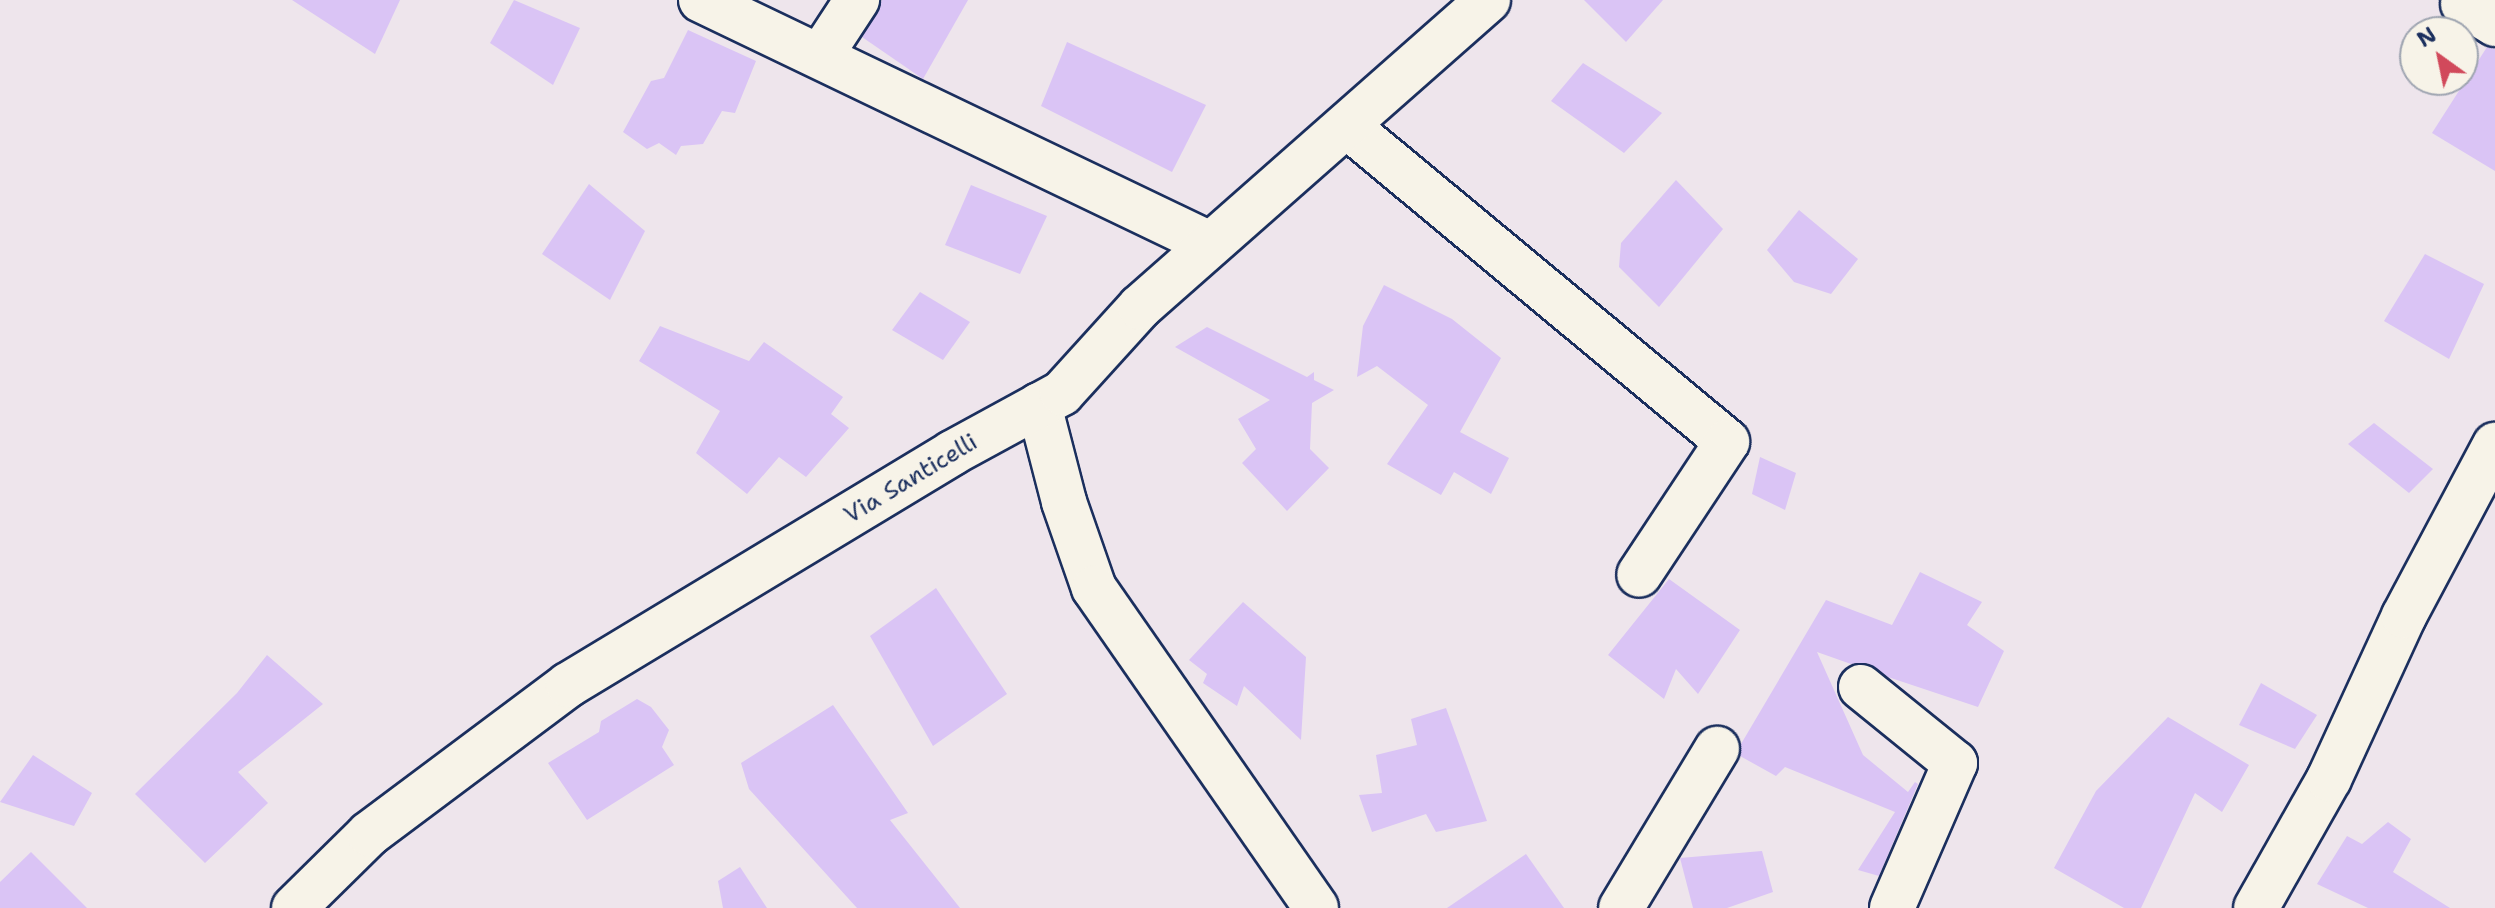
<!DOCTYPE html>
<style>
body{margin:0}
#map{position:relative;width:2495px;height:908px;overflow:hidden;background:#eee5ec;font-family:"Shantell Sans",sans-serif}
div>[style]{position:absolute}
.building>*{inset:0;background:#dac4f5}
.roads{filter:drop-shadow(2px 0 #1b2f5e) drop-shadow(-2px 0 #1b2f5e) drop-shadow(0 2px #1b2f5e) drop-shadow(0 -2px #1b2f5e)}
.street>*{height:44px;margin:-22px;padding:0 22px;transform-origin:22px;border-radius:22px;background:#f7f3e8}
span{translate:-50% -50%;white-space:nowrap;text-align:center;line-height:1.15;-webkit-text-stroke:7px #f7f3e8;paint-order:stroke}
.street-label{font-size:24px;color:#1b2f5e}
.north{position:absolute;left:2399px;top:16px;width:80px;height:80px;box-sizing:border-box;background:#f7f3e8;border:2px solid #9fa5b1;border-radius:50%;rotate:327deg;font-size:22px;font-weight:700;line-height:32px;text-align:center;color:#1b2f5e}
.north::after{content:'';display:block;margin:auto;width:28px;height:36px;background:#d1495b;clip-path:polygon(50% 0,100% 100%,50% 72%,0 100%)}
</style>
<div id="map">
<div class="building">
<i style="clip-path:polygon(292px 0,400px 0,375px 54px)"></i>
<i style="clip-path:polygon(514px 0,580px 28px,553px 85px,490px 43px)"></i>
<i style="clip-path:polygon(882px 0,968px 0,923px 79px,862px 37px)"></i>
<i style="clip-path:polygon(1584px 0,1663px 0,1626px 42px)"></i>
<i style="clip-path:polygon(688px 30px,756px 61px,735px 113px,722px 111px,703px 144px,681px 146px,676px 155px,659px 143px,647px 149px,623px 132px,651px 81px,664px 78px)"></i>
<i style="clip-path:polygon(1067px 42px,1206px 105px,1172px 172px,1041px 106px)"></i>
<i style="clip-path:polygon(2487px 47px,2495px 49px,2495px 171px,2432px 133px)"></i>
<i style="clip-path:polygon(1583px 63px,1662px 113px,1624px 153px,1551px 101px)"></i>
<i style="clip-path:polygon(1676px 180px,1723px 229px,1659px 307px,1619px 267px,1621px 243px)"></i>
<i style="clip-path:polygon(589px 184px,645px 231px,610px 300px,542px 254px)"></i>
<i style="clip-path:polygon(971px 185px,1047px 216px,1020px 274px,945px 245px)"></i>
<i style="clip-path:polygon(1799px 210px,1858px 259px,1831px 294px,1794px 282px,1767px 250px)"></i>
<i style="clip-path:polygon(2425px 254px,2484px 284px,2449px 359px,2384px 321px)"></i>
<i style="clip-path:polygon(1384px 285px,1452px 319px,1501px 358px,1460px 432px,1509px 458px,1491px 494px,1454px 472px,1441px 495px,1387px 464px,1428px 405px,1377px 366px,1357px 377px,1363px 326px)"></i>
<i style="clip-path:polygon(920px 292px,970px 322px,943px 360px,892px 330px)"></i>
<i style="clip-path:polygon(660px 326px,749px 361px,764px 342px,843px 397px,831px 414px,849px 428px,806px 477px,779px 457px,747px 494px,696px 453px,720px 411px,639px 361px)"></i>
<i style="clip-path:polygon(1207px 327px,1307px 377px,1314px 372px,1314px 380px,1334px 390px,1312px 403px,1310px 449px,1329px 468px,1287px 511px,1242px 463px,1256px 449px,1238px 419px,1270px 400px,1175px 347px)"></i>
<i style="clip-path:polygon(2374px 423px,2433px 469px,2409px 493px,2348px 444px)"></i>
<i style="clip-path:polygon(1760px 457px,1796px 473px,1785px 510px,1752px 494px)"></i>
<i style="clip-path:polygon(1920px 572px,1982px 602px,1967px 625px,2004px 651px,1978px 707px,1888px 677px,1866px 663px,1851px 664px,1817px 652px,1863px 755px,1908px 792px,1915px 782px,1918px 784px,1879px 876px,1858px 870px,1895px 812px,1785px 767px,1776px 776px,1740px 756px,1741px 744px,1826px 600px,1892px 625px)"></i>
<i style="clip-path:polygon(1669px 579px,1740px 630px,1698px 694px,1676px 669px,1664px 699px,1608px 655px)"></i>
<i style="clip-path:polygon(936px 588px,1007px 694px,933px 746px,870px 636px)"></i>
<i style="clip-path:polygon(1243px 602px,1306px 657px,1301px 740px,1244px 686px,1237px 706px,1203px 683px,1207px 674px,1189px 660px)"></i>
<i style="clip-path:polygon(267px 655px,323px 704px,238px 772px,268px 803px,205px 863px,135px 794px,237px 693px)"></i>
<i style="clip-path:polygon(2261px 683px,2317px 715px,2295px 749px,2239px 725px)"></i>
<i style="clip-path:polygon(637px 699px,651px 707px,669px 730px,662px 747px,674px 765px,587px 820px,548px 763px,599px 732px,601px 721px)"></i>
<i style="clip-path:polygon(833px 705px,908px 813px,890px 820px,960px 908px,857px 908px,749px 789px,741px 763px)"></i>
<i style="clip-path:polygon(1446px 708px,1487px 821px,1436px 832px,1426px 814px,1372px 832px,1359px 795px,1382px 793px,1376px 755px,1417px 745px,1411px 719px)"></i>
<i style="clip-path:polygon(2168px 717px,2249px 765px,2222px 812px,2195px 793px,2141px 908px,2124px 908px,2054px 868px,2096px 791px)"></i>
<i style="clip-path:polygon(33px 755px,92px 793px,74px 826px,0 802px)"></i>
<i style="clip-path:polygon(2388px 822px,2411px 839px,2393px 872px,2450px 908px,2368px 908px,2317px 884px,2347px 836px,2362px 844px)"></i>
<i style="clip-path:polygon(1762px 851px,1773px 892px,1727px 908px,1693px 908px,1680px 858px)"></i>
<i style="clip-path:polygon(31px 852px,87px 908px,0 908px,0 882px)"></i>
<i style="clip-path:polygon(1526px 854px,1564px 908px,1447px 908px)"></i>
<i style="clip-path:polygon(740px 867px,767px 908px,723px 908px,718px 881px)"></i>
</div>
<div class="roads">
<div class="street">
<i style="left:701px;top:0;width:564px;rotate:25.61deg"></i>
<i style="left:2463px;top:4px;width:38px;rotate:32deg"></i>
<i style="left:821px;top:55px;width:66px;rotate:-56.8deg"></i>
<i style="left:1347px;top:126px;width:494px;rotate:39.7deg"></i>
<i style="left:1727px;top:442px;width:159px;rotate:123.5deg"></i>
<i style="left:1039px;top:405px;width:100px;rotate:75.5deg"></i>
<i style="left:1064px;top:502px;width:91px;rotate:70.8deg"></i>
<i style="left:1094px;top:588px;width:389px;rotate:55.2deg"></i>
<i style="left:1861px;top:687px;width:121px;rotate:39deg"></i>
<i style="left:1955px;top:763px;width:158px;rotate:113.5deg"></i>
<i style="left:294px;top:908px;width:105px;rotate:-44.6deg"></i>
<i style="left:369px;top:834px;width:249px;rotate:-36.8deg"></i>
<i style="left:568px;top:685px;width:449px;rotate:-31.1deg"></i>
<i style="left:952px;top:453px;width:125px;rotate:-28.6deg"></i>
<i style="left:1062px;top:393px;width:116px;rotate:-47.8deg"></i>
<i style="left:1140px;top:307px;width:464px;rotate:-41.4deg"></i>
<i style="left:1621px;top:908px;width:186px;rotate:-58.9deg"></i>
<i style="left:2256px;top:908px;width:148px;rotate:-60.5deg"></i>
<i style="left:2329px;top:779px;width:179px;rotate:-65.3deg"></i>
<i style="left:2404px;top:616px;width:194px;rotate:-62deg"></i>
</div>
</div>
<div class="street-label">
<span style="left:911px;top:479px;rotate:-31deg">Via Santicelli</span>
</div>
<div class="north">N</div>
</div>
